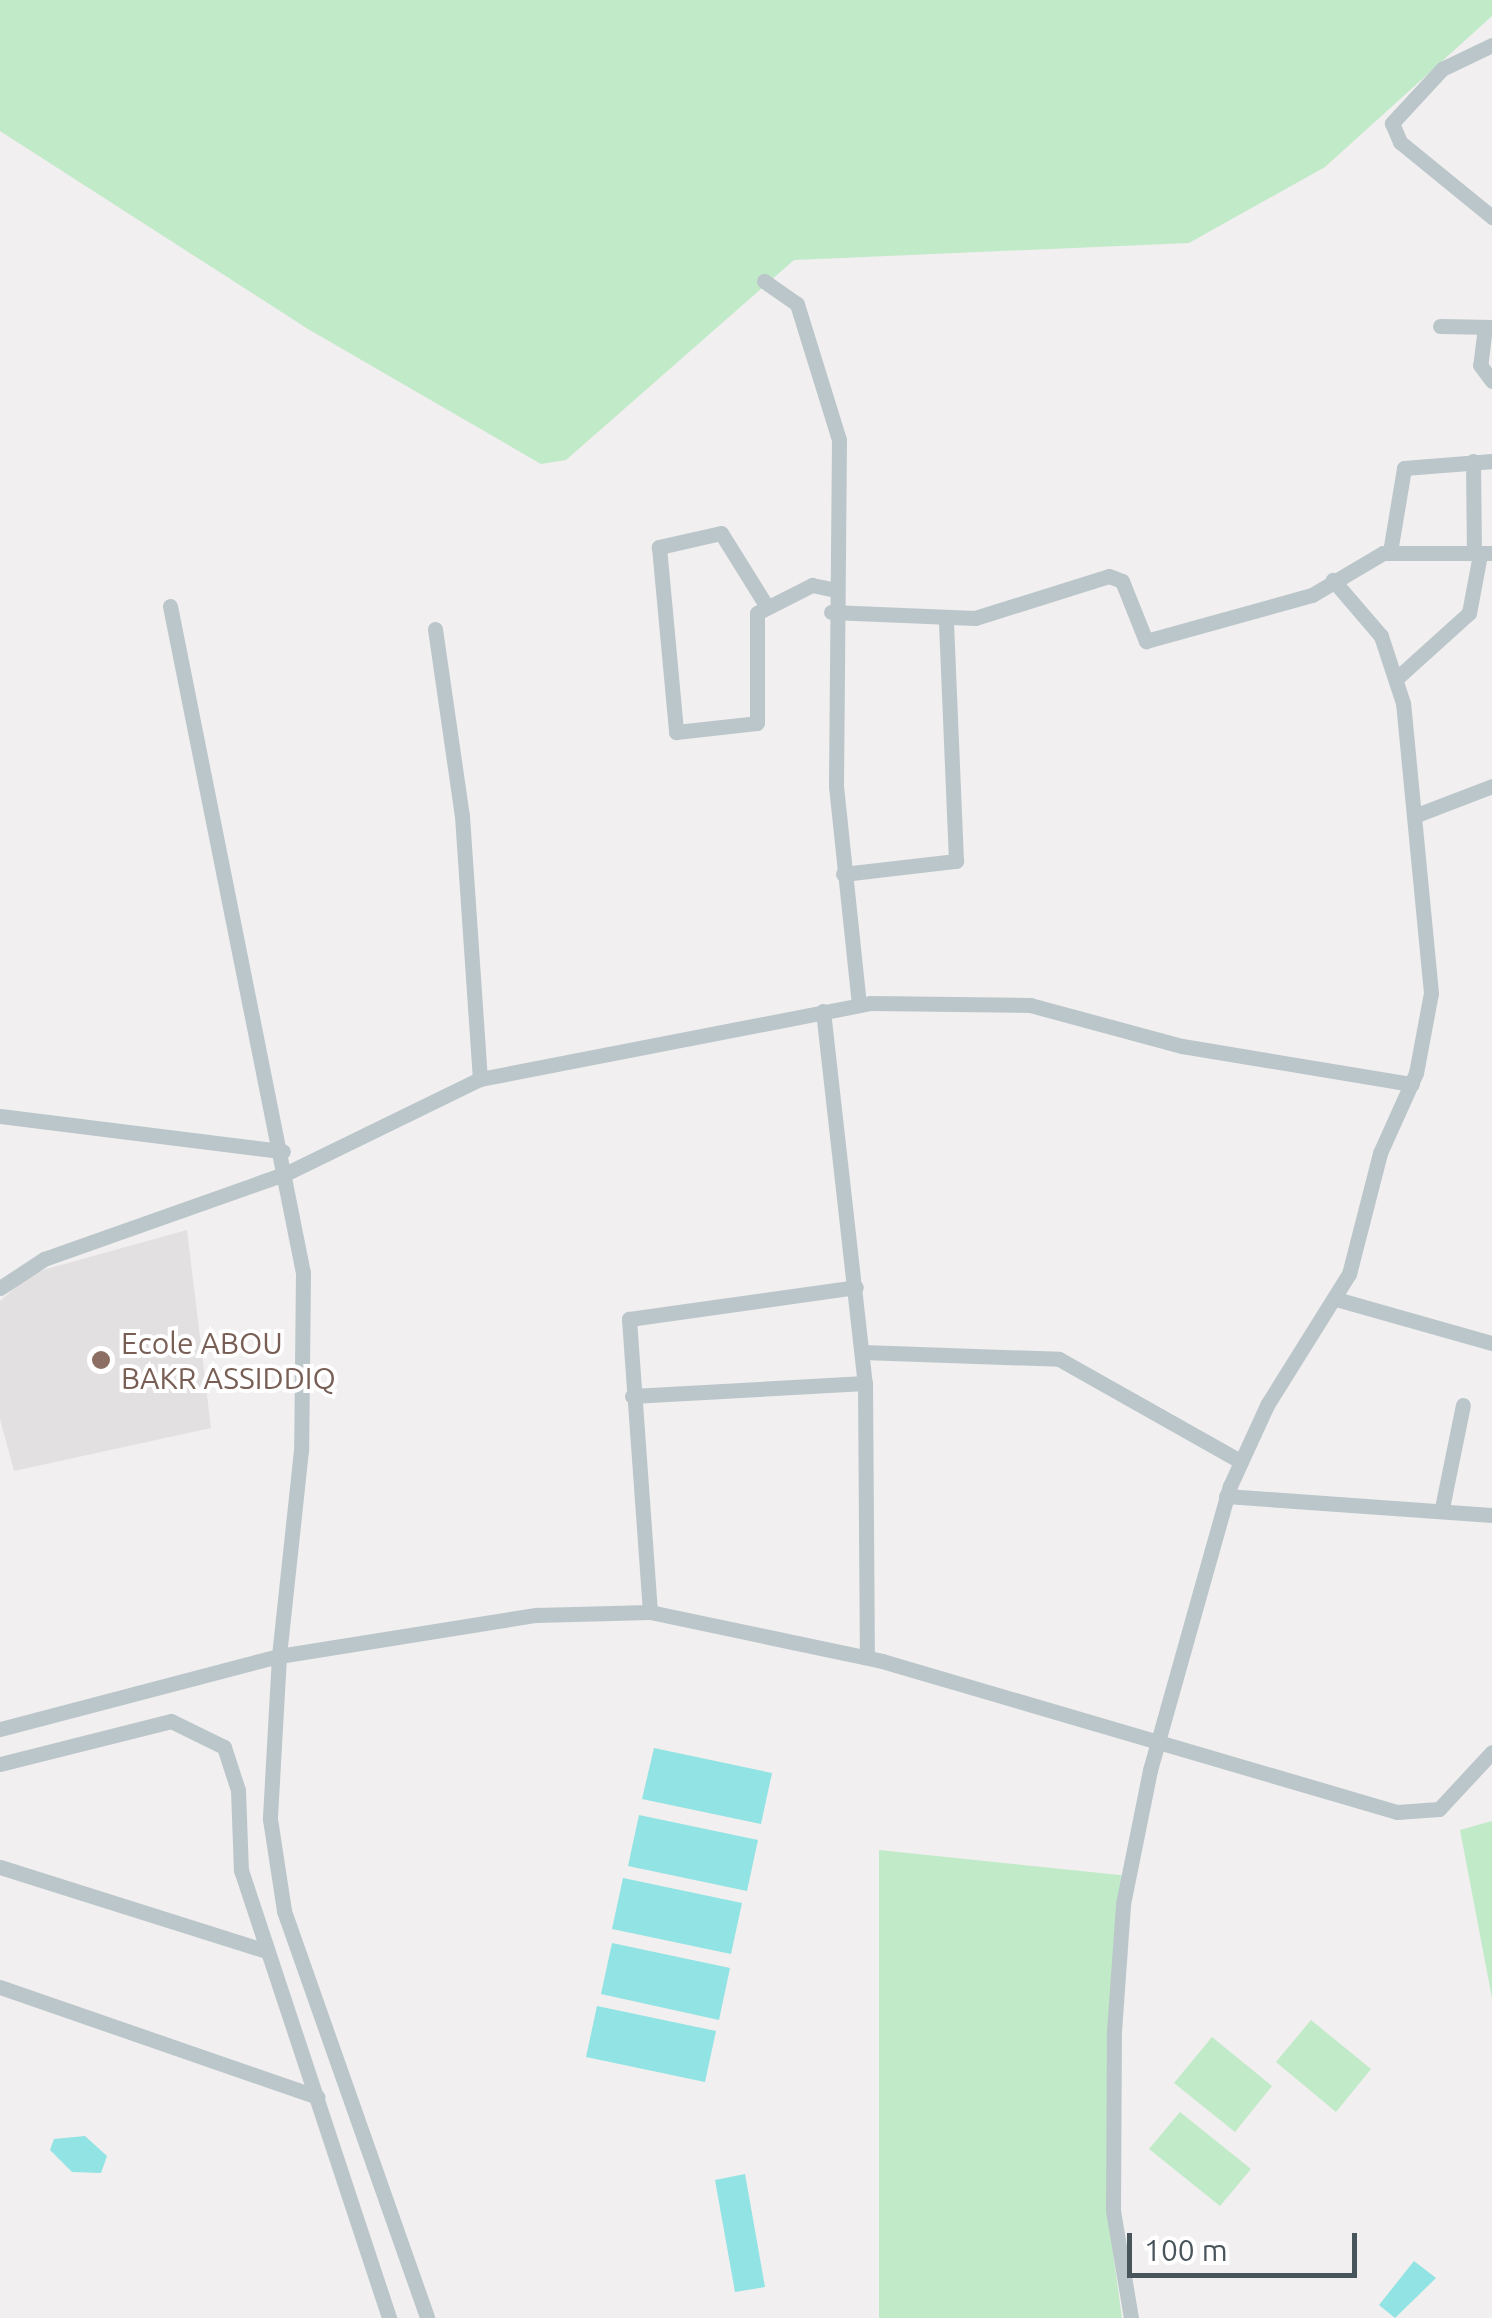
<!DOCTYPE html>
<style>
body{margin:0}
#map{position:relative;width:1492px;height:2318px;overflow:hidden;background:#f1efef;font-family:Ubuntu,sans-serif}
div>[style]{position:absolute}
.education>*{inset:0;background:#e2e0e0}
.green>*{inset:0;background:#c1eac8}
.water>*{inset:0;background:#92e3e3}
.street>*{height:15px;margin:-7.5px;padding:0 7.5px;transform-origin:7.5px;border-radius:7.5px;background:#bbc6ca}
.dots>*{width:28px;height:28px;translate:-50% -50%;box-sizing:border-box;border:5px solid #fff;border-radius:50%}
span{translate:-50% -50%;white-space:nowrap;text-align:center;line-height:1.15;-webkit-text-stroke:8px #fff;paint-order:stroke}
.education-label{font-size:30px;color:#785e54}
.left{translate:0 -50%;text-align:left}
.scale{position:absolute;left:1127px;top:2233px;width:230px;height:45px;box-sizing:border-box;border:5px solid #48555a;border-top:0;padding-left:12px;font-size:30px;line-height:35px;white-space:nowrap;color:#48555a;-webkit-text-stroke:8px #fff;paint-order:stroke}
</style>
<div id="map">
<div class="education">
<i style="clip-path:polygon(187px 1230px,211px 1428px,14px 1471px,0 1419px,0 1301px,32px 1273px)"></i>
</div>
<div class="green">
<i style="clip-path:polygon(0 0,1492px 0,1492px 16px,1325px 167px,1189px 243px,794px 260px,566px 460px,541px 464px,308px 329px,0 131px)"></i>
<i style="clip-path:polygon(1492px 1821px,1492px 1998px,1460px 1830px)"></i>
<i style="clip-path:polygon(879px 1850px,1129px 1876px,1108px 2216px,1122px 2318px,879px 2318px)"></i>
<i style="clip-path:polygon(1311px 2020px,1371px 2069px,1336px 2112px,1276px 2062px)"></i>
<i style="clip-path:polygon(1212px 2037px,1272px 2086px,1235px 2132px,1174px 2083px)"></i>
<i style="clip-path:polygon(1180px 2112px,1251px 2169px,1220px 2206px,1149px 2149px)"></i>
</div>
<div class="water">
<i style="clip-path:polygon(654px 1748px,772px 1773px,761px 1824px,642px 1799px)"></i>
<i style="clip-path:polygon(639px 1815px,758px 1840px,747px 1891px,628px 1866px)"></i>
<i style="clip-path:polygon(623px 1878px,742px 1903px,731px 1954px,612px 1929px)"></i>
<i style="clip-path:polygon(612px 1943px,730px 1968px,719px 2020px,601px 1994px)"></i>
<i style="clip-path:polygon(597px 2006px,716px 2031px,705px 2082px,586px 2057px)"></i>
<i style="clip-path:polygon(85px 2136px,107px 2156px,101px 2173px,72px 2172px,50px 2150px,54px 2139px)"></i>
<i style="clip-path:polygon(745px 2174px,765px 2287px,735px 2292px,715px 2180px)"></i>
<i style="clip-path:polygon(1414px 2261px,1436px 2278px,1395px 2318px,1379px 2305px)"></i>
</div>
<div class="street">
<i style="left:1492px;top:45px;width:55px;rotate:154.4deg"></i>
<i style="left:1442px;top:69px;width:74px;rotate:132.8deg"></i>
<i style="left:1392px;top:123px;width:21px;rotate:67deg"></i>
<i style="left:1400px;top:142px;width:119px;rotate:39.2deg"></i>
<i style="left:764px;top:281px;width:40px;rotate:34.9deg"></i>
<i style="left:797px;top:304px;width:142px;rotate:72.8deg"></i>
<i style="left:839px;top:440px;width:346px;rotate:90.5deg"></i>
<i style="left:836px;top:786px;width:219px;rotate:84deg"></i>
<i style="left:1440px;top:326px;width:52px;rotate:1.1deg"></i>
<i style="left:1485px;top:327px;width:38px;rotate:97deg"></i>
<i style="left:1480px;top:365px;width:20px;rotate:53deg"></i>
<i style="left:1473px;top:461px;width:93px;rotate:89.4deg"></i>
<i style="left:1390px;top:552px;width:85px;rotate:-80.5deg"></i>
<i style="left:1404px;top:468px;width:88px;rotate:-4.5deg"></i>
<i style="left:764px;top:602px;width:81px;rotate:-121.9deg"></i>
<i style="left:721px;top:533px;width:64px;rotate:167.3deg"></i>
<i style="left:659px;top:547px;width:186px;rotate:84.7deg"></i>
<i style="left:676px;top:732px;width:81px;rotate:-6.3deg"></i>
<i style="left:757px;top:723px;width:110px;rotate:-90deg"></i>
<i style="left:757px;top:613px;width:62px;rotate:-27deg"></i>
<i style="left:812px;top:585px;width:19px;rotate:12deg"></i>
<i style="left:170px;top:606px;width:680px;rotate:78.72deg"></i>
<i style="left:303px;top:1273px;width:177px;rotate:90.6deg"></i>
<i style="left:301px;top:1450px;width:207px;rotate:96.1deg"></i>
<i style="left:279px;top:1656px;width:260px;rotate:-9.1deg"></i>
<i style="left:536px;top:1615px;width:114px;rotate:-1.5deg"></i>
<i style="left:650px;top:1612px;width:237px;rotate:11.9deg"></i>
<i style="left:882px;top:1661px;width:537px;rotate:16.34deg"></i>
<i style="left:1397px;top:1812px;width:42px;rotate:-4.1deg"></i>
<i style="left:1439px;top:1809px;width:78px;rotate:-47.1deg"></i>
<i style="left:831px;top:612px;width:144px;rotate:2.4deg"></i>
<i style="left:975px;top:618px;width:140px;rotate:-17.4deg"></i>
<i style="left:1109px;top:576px;width:14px;rotate:21deg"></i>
<i style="left:1122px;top:581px;width:65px;rotate:68.2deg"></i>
<i style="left:1146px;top:641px;width:172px;rotate:-15.5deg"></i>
<i style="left:1312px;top:595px;width:82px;rotate:-30.6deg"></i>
<i style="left:1383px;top:553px;width:109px"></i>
<i style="left:435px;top:629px;width:189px;rotate:81.8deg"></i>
<i style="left:462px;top:816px;width:264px;rotate:86.1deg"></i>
<i style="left:1397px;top:678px;width:97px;rotate:-42.1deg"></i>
<i style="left:1469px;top:613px;width:60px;rotate:-79.4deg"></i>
<i style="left:1414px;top:816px;width:84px;rotate:-21deg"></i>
<i style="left:843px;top:874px;width:114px;rotate:-6.6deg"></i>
<i style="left:956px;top:861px;width:241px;rotate:-92.4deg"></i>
<i style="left:823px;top:1011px;width:374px;rotate:83.6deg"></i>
<i style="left:865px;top:1383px;width:274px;rotate:89.6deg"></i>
<i style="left:0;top:1116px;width:285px;rotate:7.1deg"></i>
<i style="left:0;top:1288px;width:53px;rotate:-33.4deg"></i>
<i style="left:44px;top:1259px;width:258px;rotate:-19.5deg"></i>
<i style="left:287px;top:1173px;width:215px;rotate:-26deg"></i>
<i style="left:480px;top:1079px;width:397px;rotate:-11deg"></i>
<i style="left:870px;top:1003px;width:160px;rotate:0.7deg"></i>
<i style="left:1030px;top:1005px;width:157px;rotate:15.1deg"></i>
<i style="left:1182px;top:1046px;width:233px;rotate:9.4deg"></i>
<i style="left:1336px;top:1299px;width:162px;rotate:15.8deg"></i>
<i style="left:863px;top:1352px;width:196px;rotate:2deg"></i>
<i style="left:1059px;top:1359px;width:208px;rotate:29.4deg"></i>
<i style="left:632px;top:1396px;width:233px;rotate:-3.2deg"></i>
<i style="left:1226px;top:1496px;width:267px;rotate:4.1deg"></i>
<i style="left:1442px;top:1508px;width:105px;rotate:-78.5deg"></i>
<i style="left:650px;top:1612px;width:294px;rotate:-94.1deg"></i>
<i style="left:629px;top:1319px;width:229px;rotate:-8deg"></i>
<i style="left:0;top:1729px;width:288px;rotate:-14.7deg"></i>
<i style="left:279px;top:1656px;width:163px;rotate:93.2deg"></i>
<i style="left:270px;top:1819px;width:93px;rotate:81.3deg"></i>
<i style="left:284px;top:1911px;width:431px;rotate:70.6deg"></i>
<i style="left:0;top:1764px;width:176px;rotate:-14.1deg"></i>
<i style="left:171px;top:1721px;width:59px;rotate:26.1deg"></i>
<i style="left:224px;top:1747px;width:45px;rotate:72deg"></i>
<i style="left:238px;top:1790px;width:80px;rotate:87.9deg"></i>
<i style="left:241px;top:1870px;width:472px;rotate:71.7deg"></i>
<i style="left:0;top:1867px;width:277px;rotate:17.5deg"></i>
<i style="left:0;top:1987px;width:336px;rotate:19.1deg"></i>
<i style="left:1131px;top:2318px;width:109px;rotate:-99.5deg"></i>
<i style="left:1113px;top:2210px;width:179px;rotate:-89.7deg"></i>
<i style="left:1114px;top:2031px;width:127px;rotate:-85.9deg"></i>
<i style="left:1123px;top:1904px;width:137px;rotate:-78.6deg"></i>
<i style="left:1150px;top:1770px;width:295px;rotate:-74.3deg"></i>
<i style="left:1230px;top:1486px;width:89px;rotate:-65.4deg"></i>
<i style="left:1267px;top:1405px;width:155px;rotate:-58deg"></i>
<i style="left:1349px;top:1274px;width:125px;rotate:-75.6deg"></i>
<i style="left:1380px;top:1153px;width:88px;rotate:-65.8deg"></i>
<i style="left:1416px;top:1073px;width:81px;rotate:-79.4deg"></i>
<i style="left:1431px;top:993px;width:291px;rotate:-95.5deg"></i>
<i style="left:1403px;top:703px;width:71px;rotate:-108.2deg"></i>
<i style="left:1381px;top:636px;width:74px;rotate:-130.6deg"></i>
</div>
<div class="dots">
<i style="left:101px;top:1360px;background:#8d6e63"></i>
</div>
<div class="education-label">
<span class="left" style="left:121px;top:1360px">Ecole ABOU<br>BAKR ASSIDDIQ</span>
</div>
<div class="scale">100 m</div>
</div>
